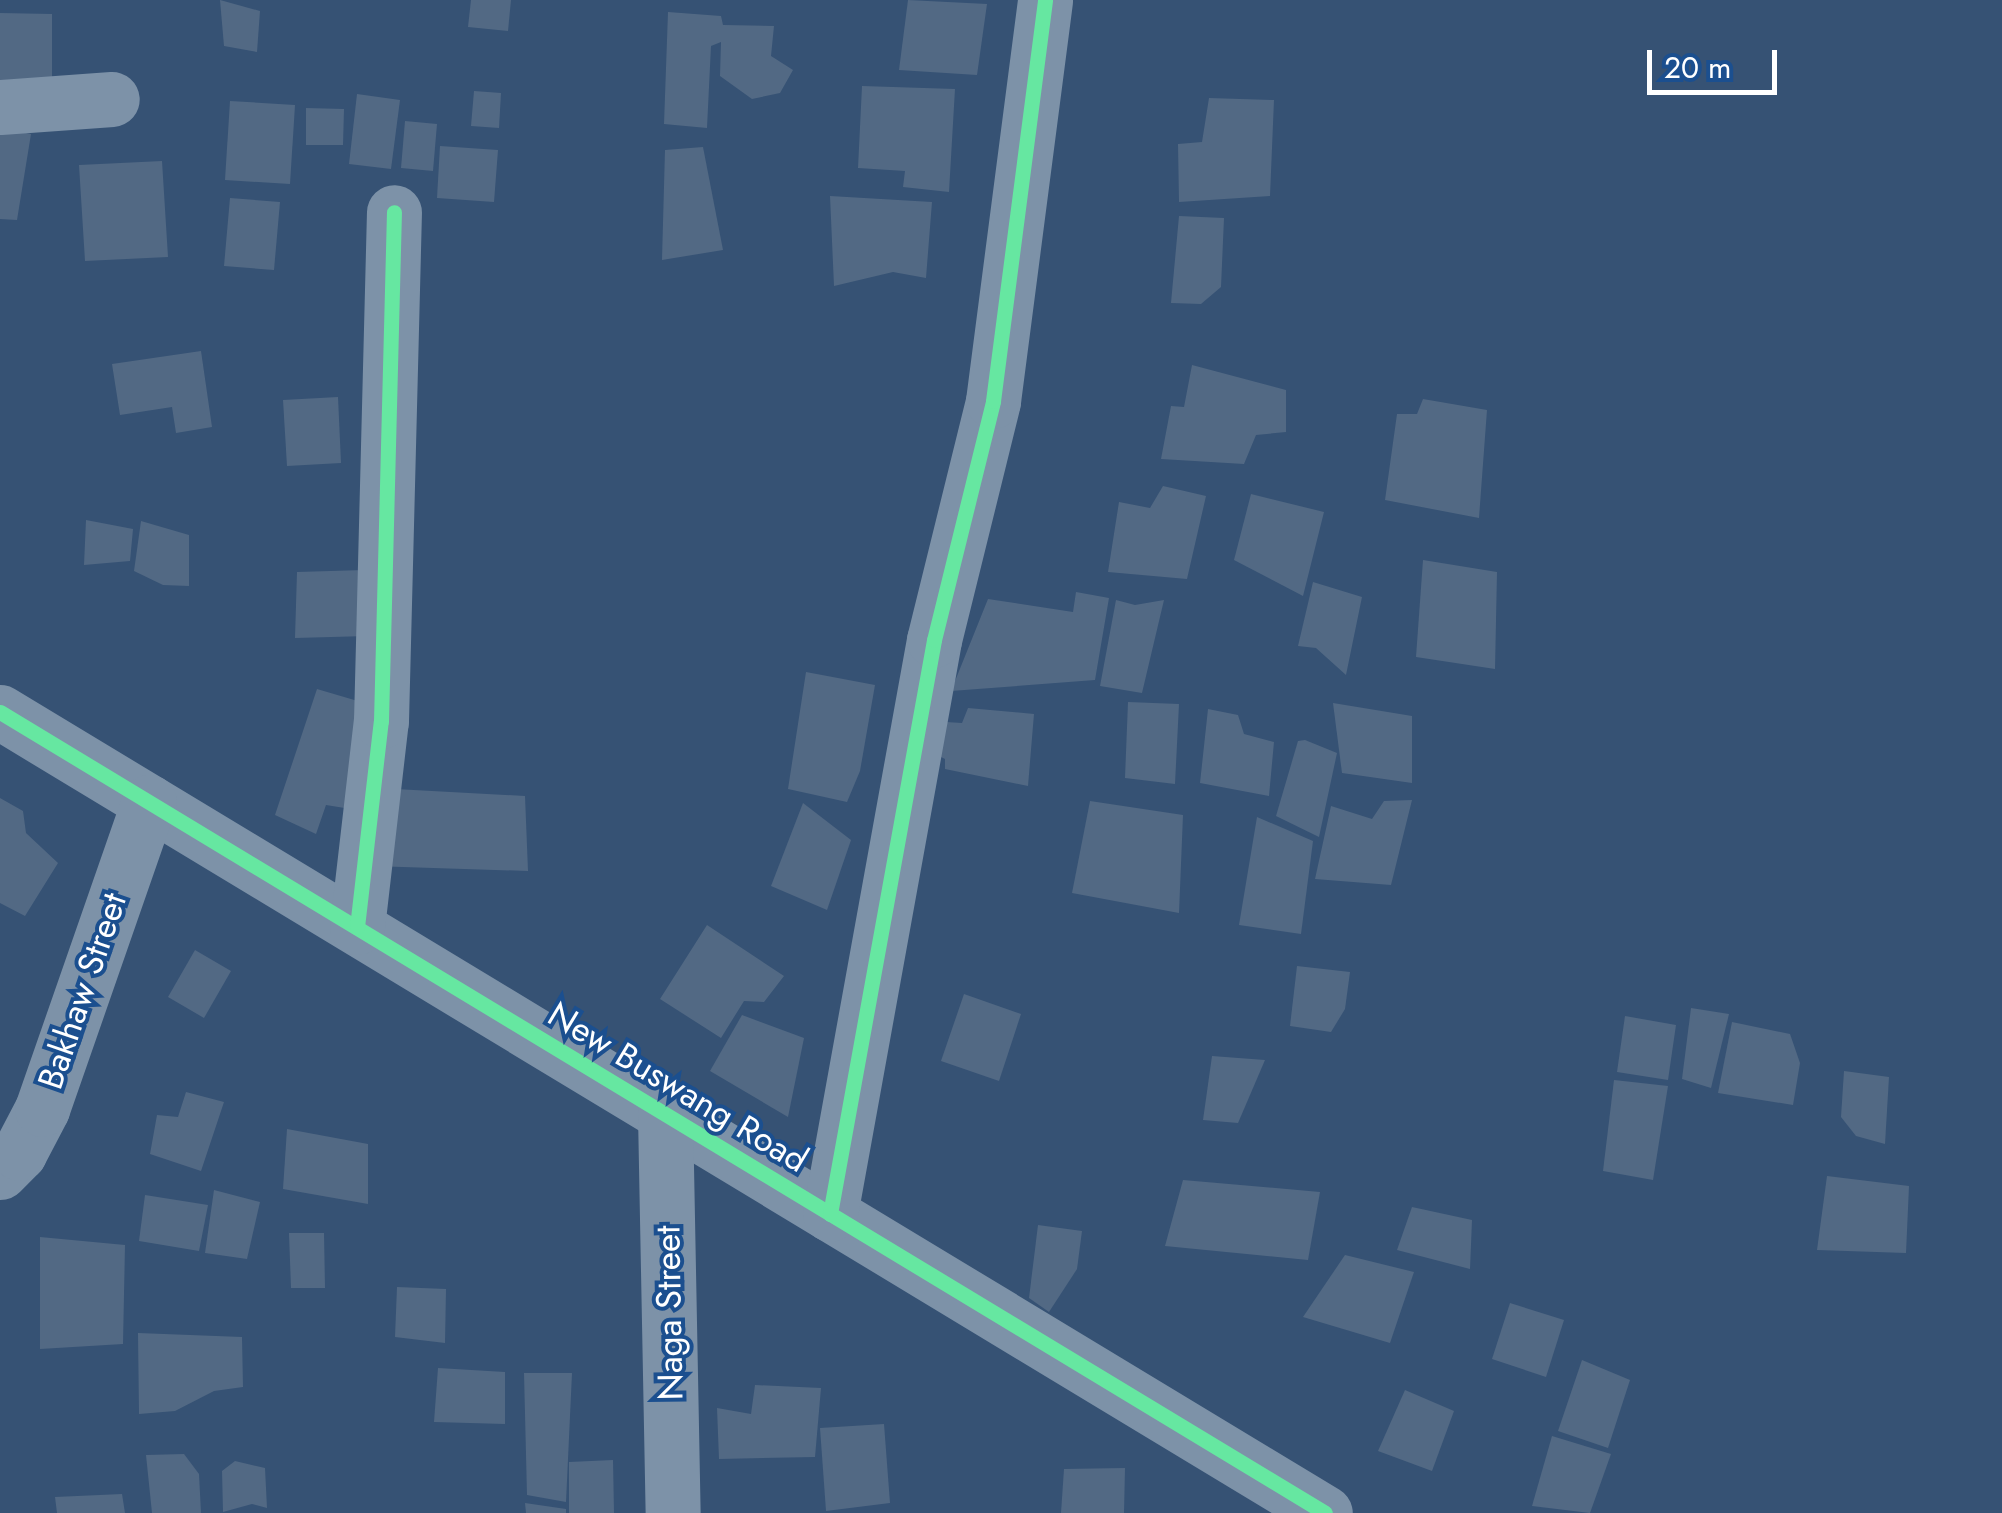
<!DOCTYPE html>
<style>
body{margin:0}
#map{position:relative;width:2002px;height:1513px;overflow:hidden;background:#365274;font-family:Jost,sans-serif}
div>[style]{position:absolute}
.building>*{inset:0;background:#526984}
.minor>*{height:55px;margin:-27.5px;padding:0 27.5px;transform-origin:27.5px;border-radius:27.5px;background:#7d92a8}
.cycleway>*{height:15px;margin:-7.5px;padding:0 7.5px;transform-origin:7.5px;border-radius:7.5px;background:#66e7a1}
span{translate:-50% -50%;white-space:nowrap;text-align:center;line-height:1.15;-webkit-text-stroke:8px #1b4f8f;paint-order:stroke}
.street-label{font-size:35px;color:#fff}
.scale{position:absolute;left:1647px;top:50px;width:130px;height:45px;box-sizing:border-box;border:5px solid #fff;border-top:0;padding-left:12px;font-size:30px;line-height:35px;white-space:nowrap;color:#fff;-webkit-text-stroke:8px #1b4f8f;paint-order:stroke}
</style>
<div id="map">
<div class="building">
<i style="clip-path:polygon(220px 0,260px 11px,257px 52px,224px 46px)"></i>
<i style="clip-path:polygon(471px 0,511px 0,508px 31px,468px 27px)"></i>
<i style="clip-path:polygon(908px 0,987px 4px,977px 75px,899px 70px)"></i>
<i style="clip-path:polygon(668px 12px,721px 16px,723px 25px,774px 26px,771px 56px,793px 70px,780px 93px,752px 99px,720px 76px,721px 42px,711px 46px,707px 128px,664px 124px)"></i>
<i style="clip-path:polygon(0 13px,52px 14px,52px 85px,0 84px)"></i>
<i style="clip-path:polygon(862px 86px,955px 89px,949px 192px,903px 187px,905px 171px,858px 168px)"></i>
<i style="clip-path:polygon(474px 91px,501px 93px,499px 128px,471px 126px)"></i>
<i style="clip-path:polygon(357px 94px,400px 100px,391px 169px,349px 164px)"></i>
<i style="clip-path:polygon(1209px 98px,1274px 100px,1270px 196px,1179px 202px,1178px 144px,1202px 142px)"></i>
<i style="clip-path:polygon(230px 101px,295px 105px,290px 184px,225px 180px)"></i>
<i style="clip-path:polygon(306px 108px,344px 109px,343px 145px,306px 145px)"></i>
<i style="clip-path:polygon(405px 121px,437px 124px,433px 171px,401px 168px)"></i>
<i style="clip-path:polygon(0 128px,31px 134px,17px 220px,0 219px)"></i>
<i style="clip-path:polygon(440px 146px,498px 150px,494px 202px,437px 198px)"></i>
<i style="clip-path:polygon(703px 147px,723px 250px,662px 260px,665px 150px)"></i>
<i style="clip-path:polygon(162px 161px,168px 257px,85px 261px,79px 165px)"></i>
<i style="clip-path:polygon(830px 196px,932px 202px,926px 278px,893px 272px,834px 286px)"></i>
<i style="clip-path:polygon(230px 198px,280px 202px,274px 270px,224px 266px)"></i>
<i style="clip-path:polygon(1179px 216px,1224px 218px,1221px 287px,1201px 304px,1171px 303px)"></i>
<i style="clip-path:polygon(201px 351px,212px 427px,176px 433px,172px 407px,120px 415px,112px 364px)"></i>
<i style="clip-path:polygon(1192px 365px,1286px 390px,1286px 432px,1256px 435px,1244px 464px,1161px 459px,1171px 406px,1184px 407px)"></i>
<i style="clip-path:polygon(338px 397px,341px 463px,287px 466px,283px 400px)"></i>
<i style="clip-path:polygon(1423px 399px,1487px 410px,1479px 518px,1385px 500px,1397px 414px,1417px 414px)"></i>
<i style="clip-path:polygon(1163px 486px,1206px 496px,1187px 579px,1108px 572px,1119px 502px,1150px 508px)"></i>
<i style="clip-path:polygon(1251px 494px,1324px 512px,1303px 596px,1234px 560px)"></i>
<i style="clip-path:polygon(86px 520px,133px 529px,130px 561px,84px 565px)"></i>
<i style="clip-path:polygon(141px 521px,189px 535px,189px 586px,163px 585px,134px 571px)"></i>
<i style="clip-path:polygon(1423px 560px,1497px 572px,1495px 669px,1416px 657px)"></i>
<i style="clip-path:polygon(364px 570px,368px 636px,295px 638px,297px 572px)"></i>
<i style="clip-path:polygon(1313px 582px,1362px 597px,1346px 675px,1316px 648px,1298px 646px)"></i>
<i style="clip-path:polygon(1076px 592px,1109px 598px,1095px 680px,951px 691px,988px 599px,1073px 612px)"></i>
<i style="clip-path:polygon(1116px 600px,1135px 605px,1164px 600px,1142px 693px,1100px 686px)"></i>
<i style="clip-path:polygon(806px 672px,875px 685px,860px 771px,847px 802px,788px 789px)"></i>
<i style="clip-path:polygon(317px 689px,378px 707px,357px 810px,326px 805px,316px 834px,275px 815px)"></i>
<i style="clip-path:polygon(1128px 702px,1179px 704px,1175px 784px,1125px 778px)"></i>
<i style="clip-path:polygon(1333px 703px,1412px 716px,1412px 783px,1342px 773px)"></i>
<i style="clip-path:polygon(968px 708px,1034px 714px,1028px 786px,945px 769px,945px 759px,937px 755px,946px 722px,962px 723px)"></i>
<i style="clip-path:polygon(1208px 709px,1238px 715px,1244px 734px,1274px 742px,1269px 796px,1200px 783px)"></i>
<i style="clip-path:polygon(1305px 740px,1337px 753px,1319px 837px,1276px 816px,1298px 741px)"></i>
<i style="clip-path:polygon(377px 788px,525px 796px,528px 871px,372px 866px)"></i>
<i style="clip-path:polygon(0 798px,23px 811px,26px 833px,58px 863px,25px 916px,0 903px)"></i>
<i style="clip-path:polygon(1412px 800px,1391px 885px,1315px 879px,1331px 806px,1372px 819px,1384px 801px)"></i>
<i style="clip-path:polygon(1090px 801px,1183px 815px,1179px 913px,1072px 893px)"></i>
<i style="clip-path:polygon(803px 803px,851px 840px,827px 910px,771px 886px)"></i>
<i style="clip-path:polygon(1257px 817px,1313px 841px,1301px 934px,1239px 925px)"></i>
<i style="clip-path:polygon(707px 925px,784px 976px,764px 1002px,744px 1001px,721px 1038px,660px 999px)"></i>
<i style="clip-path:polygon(195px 950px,231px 971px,204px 1018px,168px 997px)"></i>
<i style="clip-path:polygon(1297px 966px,1350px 972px,1345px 1009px,1331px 1032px,1290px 1026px)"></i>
<i style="clip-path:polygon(964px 994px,1021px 1014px,999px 1081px,941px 1061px)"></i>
<i style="clip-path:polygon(1691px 1008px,1729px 1014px,1711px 1088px,1682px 1079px)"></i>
<i style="clip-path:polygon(742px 1015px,804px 1038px,788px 1117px,710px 1071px)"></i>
<i style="clip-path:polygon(1625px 1016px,1676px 1025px,1668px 1080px,1617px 1072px)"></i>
<i style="clip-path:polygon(1732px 1022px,1790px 1034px,1800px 1063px,1793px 1105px,1718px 1093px)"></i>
<i style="clip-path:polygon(1212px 1056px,1265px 1060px,1238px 1123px,1203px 1120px)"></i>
<i style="clip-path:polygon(1844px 1071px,1889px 1077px,1885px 1144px,1856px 1136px,1841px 1117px)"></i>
<i style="clip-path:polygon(1614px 1080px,1668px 1086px,1653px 1180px,1603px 1171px)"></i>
<i style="clip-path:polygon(186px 1092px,224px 1102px,201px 1171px,150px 1154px,157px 1115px,178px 1117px)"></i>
<i style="clip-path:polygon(287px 1129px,368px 1144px,368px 1204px,283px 1189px)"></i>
<i style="clip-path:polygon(1827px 1176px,1909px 1186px,1906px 1253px,1817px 1250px)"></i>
<i style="clip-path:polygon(1183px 1180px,1320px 1192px,1308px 1260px,1165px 1246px)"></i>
<i style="clip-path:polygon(214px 1190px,260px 1202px,247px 1259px,205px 1253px)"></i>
<i style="clip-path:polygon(145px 1195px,208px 1205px,199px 1251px,139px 1241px)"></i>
<i style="clip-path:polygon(1412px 1207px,1472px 1220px,1470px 1269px,1397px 1250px)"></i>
<i style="clip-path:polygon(1038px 1225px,1082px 1231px,1077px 1269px,1049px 1312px,1029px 1298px)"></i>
<i style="clip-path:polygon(289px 1233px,324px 1233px,325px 1288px,291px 1288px)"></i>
<i style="clip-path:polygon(40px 1237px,125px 1245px,123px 1344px,40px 1349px)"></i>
<i style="clip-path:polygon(1345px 1255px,1414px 1272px,1390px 1343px,1303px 1317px)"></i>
<i style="clip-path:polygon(397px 1287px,446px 1289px,445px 1343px,395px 1337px)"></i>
<i style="clip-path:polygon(1510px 1303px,1564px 1320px,1546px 1377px,1492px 1359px)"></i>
<i style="clip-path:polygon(138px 1333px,242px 1337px,243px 1387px,214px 1391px,175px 1411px,139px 1414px)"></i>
<i style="clip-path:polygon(1582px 1360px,1630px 1380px,1608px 1448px,1558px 1431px)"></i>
<i style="clip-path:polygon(438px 1368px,505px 1372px,505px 1424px,434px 1422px)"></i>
<i style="clip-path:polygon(524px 1373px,572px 1373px,566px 1502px,527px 1495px)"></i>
<i style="clip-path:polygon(755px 1385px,821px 1388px,815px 1457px,719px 1459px,717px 1408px,751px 1414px)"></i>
<i style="clip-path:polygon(1405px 1390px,1454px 1411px,1432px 1471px,1378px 1451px)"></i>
<i style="clip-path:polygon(884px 1424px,890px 1503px,826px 1511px,820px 1428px)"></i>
<i style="clip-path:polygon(1552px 1436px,1611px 1454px,1590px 1513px,1532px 1506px)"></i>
<i style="clip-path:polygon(184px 1454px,199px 1474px,201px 1513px,152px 1513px,146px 1455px)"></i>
<i style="clip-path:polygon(613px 1460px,614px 1513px,569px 1513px,569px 1462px)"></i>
<i style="clip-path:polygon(235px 1461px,265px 1468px,267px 1508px,252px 1504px,223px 1512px,222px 1471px)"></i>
<i style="clip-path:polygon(1125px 1468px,1124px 1513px,1061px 1513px,1064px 1469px)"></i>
<i style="clip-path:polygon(122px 1494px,125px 1513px,57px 1513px,55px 1497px)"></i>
<i style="clip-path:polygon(525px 1503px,566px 1509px,566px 1513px,526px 1513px)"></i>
</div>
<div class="minor">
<i style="left:0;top:107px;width:112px;rotate:-4.1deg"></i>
<i style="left:0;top:712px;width:1548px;rotate:31.15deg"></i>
<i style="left:357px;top:927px;width:207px;rotate:-83.4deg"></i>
<i style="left:381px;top:721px;width:509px;rotate:-88.54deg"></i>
<i style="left:665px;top:1114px;width:399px;rotate:88.9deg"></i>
<i style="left:0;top:1172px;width:27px;rotate:-45deg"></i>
<i style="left:19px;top:1153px;width:50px;rotate:-62.4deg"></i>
<i style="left:42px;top:1109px;width:325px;rotate:-70.8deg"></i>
<i style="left:830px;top:1214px;width:583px;rotate:-79.73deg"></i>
<i style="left:934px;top:640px;width:246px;rotate:-76.1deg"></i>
<i style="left:993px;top:401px;width:404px;rotate:-82.6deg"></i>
</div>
<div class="cycleway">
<i style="left:0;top:712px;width:1548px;rotate:31.15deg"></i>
<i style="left:357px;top:927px;width:207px;rotate:-83.4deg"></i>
<i style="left:381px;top:721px;width:509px;rotate:-88.54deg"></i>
<i style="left:830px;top:1214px;width:583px;rotate:-79.73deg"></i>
<i style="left:934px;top:640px;width:246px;rotate:-76.1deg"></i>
<i style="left:993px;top:401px;width:404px;rotate:-82.6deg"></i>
</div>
<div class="street-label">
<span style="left:82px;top:991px;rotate:-71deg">Bakhaw Street</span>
<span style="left:678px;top:1087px;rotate:31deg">New Buswang Road</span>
<span style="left:669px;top:1313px;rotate:-91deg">Naga Street</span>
</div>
<div class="scale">20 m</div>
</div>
